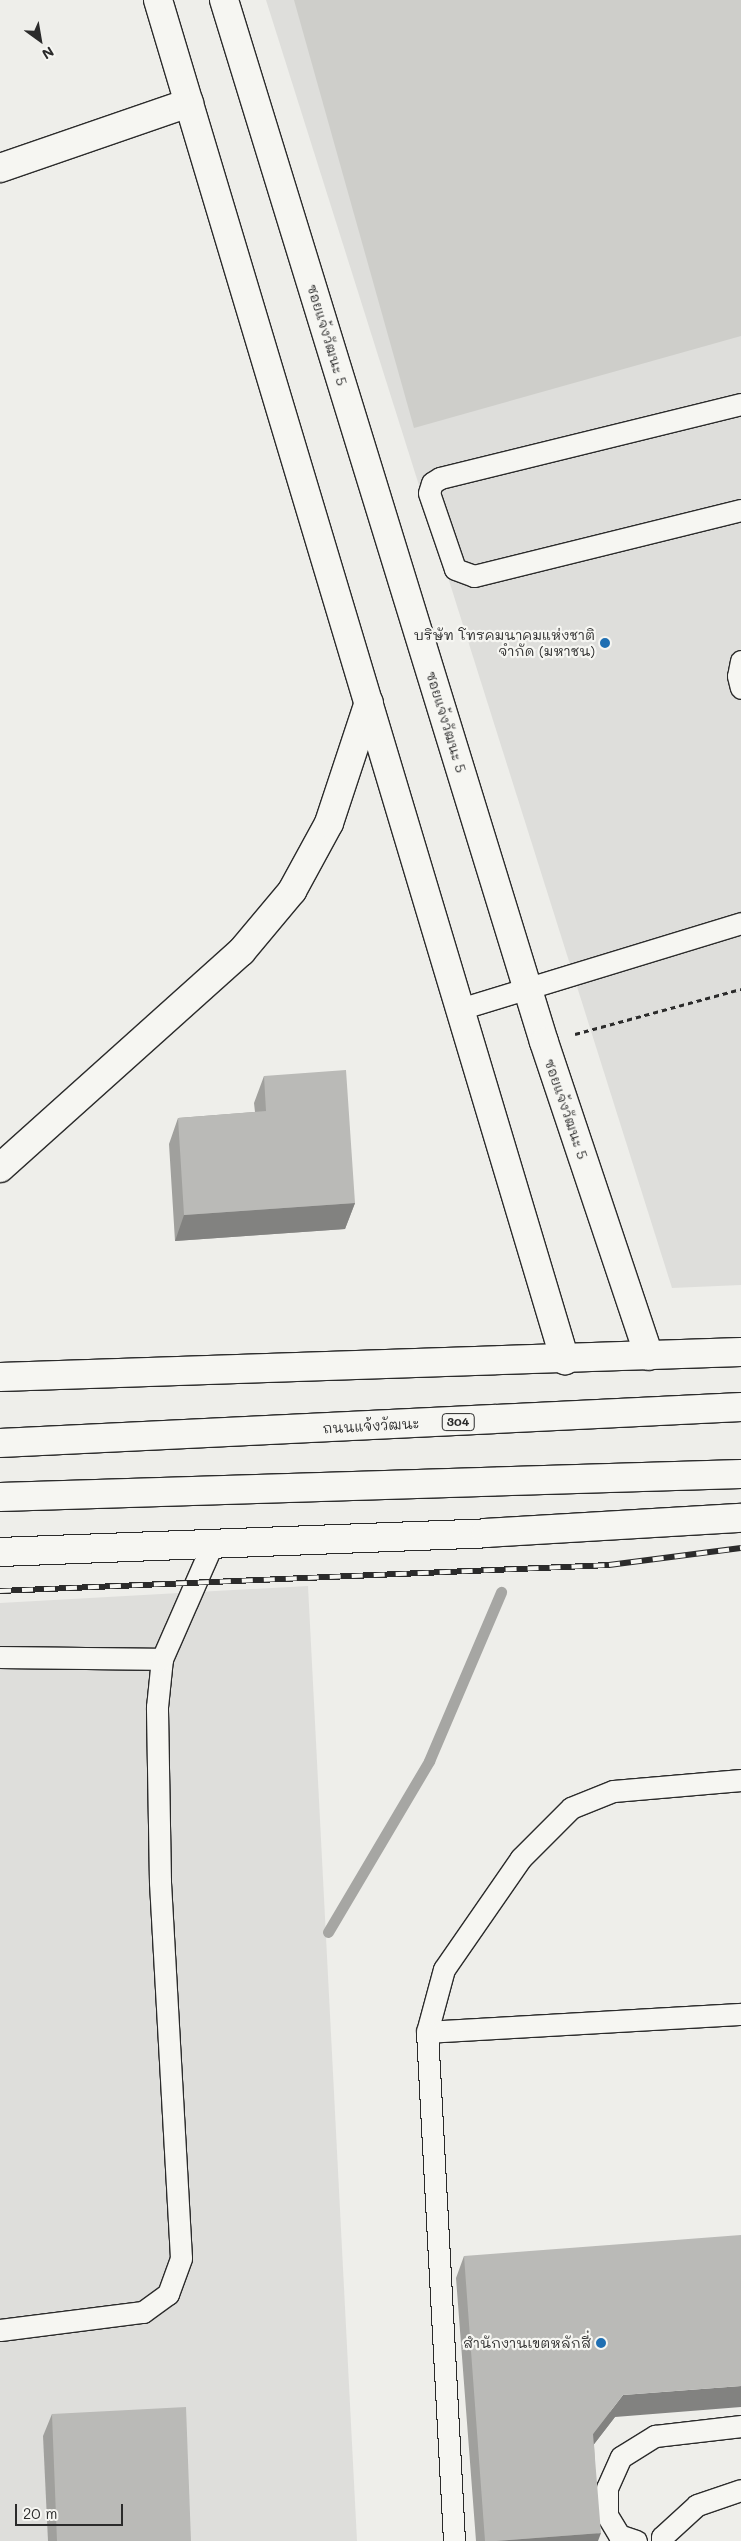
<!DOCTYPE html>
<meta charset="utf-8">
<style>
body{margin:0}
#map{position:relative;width:741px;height:2541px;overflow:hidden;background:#eeeeea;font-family:Mali,"Playpen Sans Thai",sans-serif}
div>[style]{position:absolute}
.built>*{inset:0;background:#dededb}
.green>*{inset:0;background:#cececa}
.stream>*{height:11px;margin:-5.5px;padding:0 5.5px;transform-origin:5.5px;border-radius:5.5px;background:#a6a6a3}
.path>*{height:3px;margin-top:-1.5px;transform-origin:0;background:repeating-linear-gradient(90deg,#2b2b2b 0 5px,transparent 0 9px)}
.roads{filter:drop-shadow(1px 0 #2b2b2b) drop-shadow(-1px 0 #2b2b2b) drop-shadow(0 1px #2b2b2b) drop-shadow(0 -1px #2b2b2b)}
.service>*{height:21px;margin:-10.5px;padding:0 10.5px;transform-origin:10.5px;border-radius:10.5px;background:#f6f6f2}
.minor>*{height:28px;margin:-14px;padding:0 14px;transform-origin:14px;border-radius:14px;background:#f6f6f2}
.tertiary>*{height:28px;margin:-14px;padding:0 14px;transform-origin:14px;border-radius:14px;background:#f6f6f2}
.primary>*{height:28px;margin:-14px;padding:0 14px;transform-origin:14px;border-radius:14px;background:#f6f6f2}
.rail>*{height:5.5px;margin-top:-2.75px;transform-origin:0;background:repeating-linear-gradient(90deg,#f6f6f2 0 11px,#2b2b2b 0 22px);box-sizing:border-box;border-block:1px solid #2b2b2b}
.wall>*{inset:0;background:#a0a09d}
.shaded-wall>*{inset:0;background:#828280}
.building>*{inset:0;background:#babab7}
.dots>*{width:14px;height:14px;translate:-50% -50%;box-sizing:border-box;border:2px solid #f6f6f2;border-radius:50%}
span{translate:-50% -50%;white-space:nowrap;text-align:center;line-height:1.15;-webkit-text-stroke:4.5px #f6f6f2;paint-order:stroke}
.shield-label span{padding:1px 4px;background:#f6f6f2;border:1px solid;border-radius:4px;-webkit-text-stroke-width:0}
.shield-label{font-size:12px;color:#2b2b2b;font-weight:700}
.street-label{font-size:14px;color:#2b2b2b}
.poi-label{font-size:14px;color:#2b2b2b}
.right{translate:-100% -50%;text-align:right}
.north{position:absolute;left:15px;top:15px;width:50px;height:50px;-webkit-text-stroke:4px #f6f6f2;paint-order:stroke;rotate:148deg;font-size:14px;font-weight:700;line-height:20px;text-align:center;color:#2b2b2b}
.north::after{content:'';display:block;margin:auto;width:18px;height:22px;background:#2b2b2b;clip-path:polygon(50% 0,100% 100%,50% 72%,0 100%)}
.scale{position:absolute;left:15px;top:2504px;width:108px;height:22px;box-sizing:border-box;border:2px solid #2b2b2b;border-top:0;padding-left:6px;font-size:15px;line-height:18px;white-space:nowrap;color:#2b2b2b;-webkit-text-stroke:4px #f6f6f2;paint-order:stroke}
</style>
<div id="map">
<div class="built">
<i style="clip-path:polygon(266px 0,741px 0,741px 1285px,672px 1288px)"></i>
<i style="clip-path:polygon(308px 1586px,357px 2541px,0 2541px,0 1603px)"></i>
</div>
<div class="green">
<i style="clip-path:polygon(294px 0,741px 0,741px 336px,414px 428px)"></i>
</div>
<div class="stream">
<i style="left:328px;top:1932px;width:199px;rotate:-59.4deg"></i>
<i style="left:429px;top:1761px;width:184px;rotate:-66.9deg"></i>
</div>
<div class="path">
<i style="left:575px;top:1034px;width:172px;rotate:-15.2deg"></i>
</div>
<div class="roads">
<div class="service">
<i style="left:741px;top:404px;width:310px;rotate:166.2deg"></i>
<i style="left:440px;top:478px;width:9px;rotate:148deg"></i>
<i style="left:432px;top:483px;width:10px;rotate:107deg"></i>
<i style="left:429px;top:493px;width:80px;rotate:71.1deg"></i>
<i style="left:455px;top:569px;width:20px;rotate:20deg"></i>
<i style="left:474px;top:576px;width:275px;rotate:-13.9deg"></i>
<i style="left:741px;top:661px;width:15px;rotate:101deg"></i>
<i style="left:738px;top:676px;width:12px;rotate:76deg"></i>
<i style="left:460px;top:1009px;width:294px;rotate:-17deg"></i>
<i style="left:0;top:1657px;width:162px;rotate:0.7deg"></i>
<i style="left:741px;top:1780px;width:128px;rotate:175.1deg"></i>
<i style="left:613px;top:1791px;width:45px;rotate:158deg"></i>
<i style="left:571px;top:1808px;width:71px;rotate:135deg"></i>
<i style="left:521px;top:1858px;width:135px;rotate:124.7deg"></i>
<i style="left:444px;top:1969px;width:65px;rotate:105.1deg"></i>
<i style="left:427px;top:2032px;width:315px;rotate:-3.3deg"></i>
<i style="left:427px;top:2032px;width:510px;rotate:86.96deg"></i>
<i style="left:0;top:2330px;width:144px;rotate:-7.2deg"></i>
<i style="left:143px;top:2312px;width:31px;rotate:-36deg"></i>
<i style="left:168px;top:2294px;width:38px;rotate:-70deg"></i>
<i style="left:181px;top:2258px;width:377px;rotate:-93.2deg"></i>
<i style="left:160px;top:1882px;width:175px;rotate:-91deg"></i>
<i style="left:157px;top:1707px;width:48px;rotate:-84.1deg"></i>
<i style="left:162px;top:1659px;width:127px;rotate:-66.3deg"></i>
<i style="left:636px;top:2541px;width:18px;rotate:-161deg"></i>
<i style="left:619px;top:2535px;width:23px;rotate:-121deg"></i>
<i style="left:607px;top:2515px;width:27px;rotate:-90deg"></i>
<i style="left:607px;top:2488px;width:34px;rotate:-66deg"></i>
<i style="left:621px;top:2457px;width:40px;rotate:-32deg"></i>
<i style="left:655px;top:2436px;width:87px;rotate:-6.6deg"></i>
<i style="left:662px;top:2541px;width:4px;rotate:-90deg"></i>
<i style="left:662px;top:2537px;width:47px;rotate:-42.4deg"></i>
<i style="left:697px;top:2505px;width:46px;rotate:-18.8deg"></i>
</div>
<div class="minor">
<i style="left:0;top:168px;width:200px;rotate:-19deg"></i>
<i style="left:0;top:1168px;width:324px;rotate:-41.9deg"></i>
<i style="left:241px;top:952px;width:80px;rotate:-50.1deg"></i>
<i style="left:292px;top:891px;width:77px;rotate:-61.4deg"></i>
<i style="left:329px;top:823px;width:127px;rotate:-71.7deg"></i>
</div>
<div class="tertiary">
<i style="left:158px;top:0;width:1420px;rotate:73.34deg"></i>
<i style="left:224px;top:0;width:1090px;rotate:72.93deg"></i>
<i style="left:544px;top:1042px;width:331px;rotate:71.5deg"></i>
</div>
<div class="primary">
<i style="left:0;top:1377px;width:741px;rotate:-1.93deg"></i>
<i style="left:0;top:1443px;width:742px;rotate:-2.78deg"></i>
<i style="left:0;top:1497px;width:741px;rotate:-1.78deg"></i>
<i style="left:0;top:1552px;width:486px;rotate:-2.2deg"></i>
<i style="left:486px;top:1533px;width:255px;rotate:-3.4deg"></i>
</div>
</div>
<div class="rail">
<i style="left:0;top:1591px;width:610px;rotate:-2.44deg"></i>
<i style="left:609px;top:1565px;width:133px;rotate:-7.3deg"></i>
</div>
<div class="wall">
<i style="clip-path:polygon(264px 1076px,355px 1203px,345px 1229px,175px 1241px,169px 1144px,178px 1118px,255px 1112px,254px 1103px)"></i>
<i style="clip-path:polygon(464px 2256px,615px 2417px,594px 2444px,598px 2541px,476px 2541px,456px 2278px)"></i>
<i style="clip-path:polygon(52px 2414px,191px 2541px,48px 2541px,43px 2436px)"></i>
</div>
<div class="shaded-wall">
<i style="clip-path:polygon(355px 1203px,345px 1229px,175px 1241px,184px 1215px)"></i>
<i style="clip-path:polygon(741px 2386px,741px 2407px,615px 2417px,585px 2456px,593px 2434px,623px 2395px)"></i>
<i style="clip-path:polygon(601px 2533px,598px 2541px,496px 2541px)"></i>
</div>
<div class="building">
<i style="clip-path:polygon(346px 1070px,355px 1203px,184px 1215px,178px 1118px,266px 1111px,264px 1076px)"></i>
<i style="clip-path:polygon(741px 2235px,741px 2386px,623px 2395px,593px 2434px,601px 2533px,496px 2541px,485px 2541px,464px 2256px)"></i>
<i style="clip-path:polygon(186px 2407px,191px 2541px,57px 2541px,52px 2414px)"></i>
</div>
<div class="dots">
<i style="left:605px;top:643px;background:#1f6fb2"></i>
<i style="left:601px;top:2343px;background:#1f6fb2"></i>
</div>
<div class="shield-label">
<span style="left:458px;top:1422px">304</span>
</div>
<div class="street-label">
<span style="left:327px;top:335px;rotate:73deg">ซอยแจ้งวัฒนะ 5</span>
<span style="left:446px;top:722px;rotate:73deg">ซอยแจ้งวัฒนะ 5</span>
<span style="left:566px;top:1109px;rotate:71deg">ซอยแจ้งวัฒนะ 5</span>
<span style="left:371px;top:1426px;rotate:-3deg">ถนนแจ้งวัฒนะ</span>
</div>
<div class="poi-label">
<span class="right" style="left:595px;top:643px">บริษัท โทรคมนาคมแห่งชาติ<br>จำกัด (มหาชน)</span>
<span class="right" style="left:591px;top:2343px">สำนักงานเขตหลักสี่</span>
</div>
<div class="north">N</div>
<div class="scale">20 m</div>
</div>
